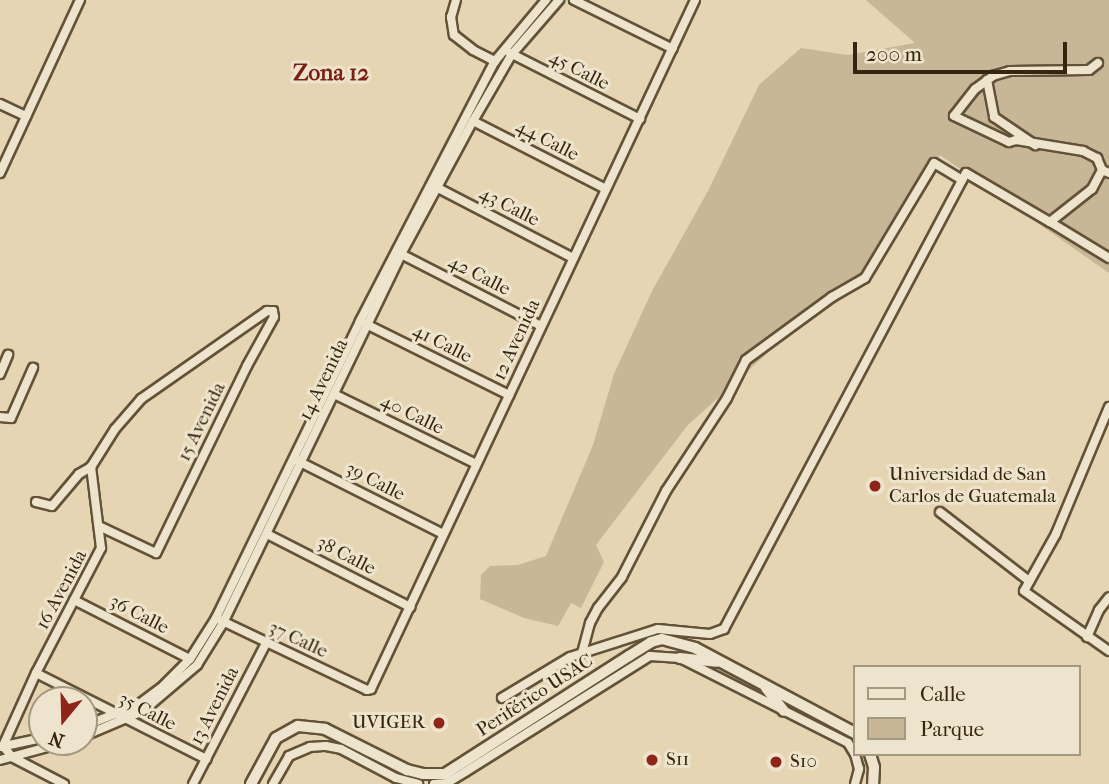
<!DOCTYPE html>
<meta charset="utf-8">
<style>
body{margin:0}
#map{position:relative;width:1109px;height:784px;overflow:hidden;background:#e5d5b2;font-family:"IM FELL French Canon",serif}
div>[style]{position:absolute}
.green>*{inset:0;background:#c7b796}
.roads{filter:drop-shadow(2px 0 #625238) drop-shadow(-2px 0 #625238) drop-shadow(0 2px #625238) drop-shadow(0 -2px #625238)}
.minor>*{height:8px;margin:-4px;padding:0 4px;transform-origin:4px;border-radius:4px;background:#eee4cd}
.tertiary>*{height:10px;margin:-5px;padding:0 5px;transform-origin:5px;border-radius:5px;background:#eee4cd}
.dots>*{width:19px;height:19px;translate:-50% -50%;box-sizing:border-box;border:4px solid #eee4cd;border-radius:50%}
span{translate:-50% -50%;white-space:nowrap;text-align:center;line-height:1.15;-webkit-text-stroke:6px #eee4cd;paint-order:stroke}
.street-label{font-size:19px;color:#362610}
.poi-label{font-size:19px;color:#362610}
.left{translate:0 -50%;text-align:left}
.right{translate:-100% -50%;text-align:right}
.quarter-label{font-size:23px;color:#7a1f14;font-weight:700}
.legend{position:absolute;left:853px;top:665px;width:228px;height:91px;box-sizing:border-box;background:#eee4cd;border:2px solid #a49881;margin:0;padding:9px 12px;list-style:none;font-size:21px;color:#362610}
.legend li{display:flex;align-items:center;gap:14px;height:35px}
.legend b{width:35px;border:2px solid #a49881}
.north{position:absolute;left:28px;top:686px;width:70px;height:70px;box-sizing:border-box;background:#eee4cd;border:2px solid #a49881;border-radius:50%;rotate:199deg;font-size:19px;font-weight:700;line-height:28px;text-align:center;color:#362610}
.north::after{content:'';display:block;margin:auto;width:24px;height:32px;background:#8f2418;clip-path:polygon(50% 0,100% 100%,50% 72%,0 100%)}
.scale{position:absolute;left:853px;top:42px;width:214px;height:32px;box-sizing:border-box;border:4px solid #362610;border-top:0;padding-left:9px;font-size:21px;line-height:24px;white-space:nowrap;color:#362610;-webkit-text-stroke:5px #eee4cd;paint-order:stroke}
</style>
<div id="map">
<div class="green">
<i style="clip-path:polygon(866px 0,1109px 0,1109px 273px,940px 155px,850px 293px,783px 339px,687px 426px,596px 545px,604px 562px,581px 608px,571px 603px,558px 626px,524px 618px,480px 599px,481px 575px,490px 566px,518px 565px,546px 556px,593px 445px,614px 374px,652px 291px,708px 191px,759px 85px,801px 48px,848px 55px,915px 43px)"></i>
</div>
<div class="roads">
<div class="minor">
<i style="left:456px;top:0;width:18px;rotate:106deg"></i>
<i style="left:451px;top:17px;width:18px;rotate:81deg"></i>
<i style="left:454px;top:35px;width:24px;rotate:38deg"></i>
<i style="left:473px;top:50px;width:25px;rotate:27deg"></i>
<i style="left:574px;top:0;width:110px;rotate:26.3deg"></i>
<i style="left:510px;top:53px;width:146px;rotate:26.9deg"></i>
<i style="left:1098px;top:63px;width:11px;rotate:142deg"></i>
<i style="left:1089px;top:70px;width:79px;rotate:179.3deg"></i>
<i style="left:1010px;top:71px;width:18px;rotate:164deg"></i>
<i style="left:993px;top:76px;width:22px;rotate:144deg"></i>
<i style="left:975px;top:89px;width:34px;rotate:128deg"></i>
<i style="left:954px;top:116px;width:61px;rotate:25.3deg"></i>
<i style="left:1009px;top:142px;width:7px;rotate:-16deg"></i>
<i style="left:1016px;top:140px;width:68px;rotate:9.3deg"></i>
<i style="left:1083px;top:151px;width:16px;rotate:27deg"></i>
<i style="left:1097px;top:158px;width:13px;rotate:67deg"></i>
<i style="left:987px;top:80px;width:38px;rotate:79deg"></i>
<i style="left:994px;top:117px;width:50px;rotate:34.3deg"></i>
<i style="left:0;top:104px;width:29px;rotate:25deg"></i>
<i style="left:473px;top:121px;width:149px;rotate:27.1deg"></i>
<i style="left:0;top:173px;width:191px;rotate:-65.2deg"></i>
<i style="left:436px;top:187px;width:154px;rotate:27.4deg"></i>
<i style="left:1050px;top:222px;width:69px;rotate:31.4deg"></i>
<i style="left:401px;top:254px;width:157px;rotate:27.2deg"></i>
<i style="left:366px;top:324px;width:160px;rotate:26.4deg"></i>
<i style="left:0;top:374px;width:21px;rotate:-67deg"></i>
<i style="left:334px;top:394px;width:158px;rotate:26.2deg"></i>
<i style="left:1109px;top:407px;width:138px;rotate:112.7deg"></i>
<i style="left:1056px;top:534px;width:65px;rotate:119.3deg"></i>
<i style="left:1024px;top:591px;width:104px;rotate:35.2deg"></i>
<i style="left:0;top:417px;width:11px;rotate:5deg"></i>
<i style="left:11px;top:418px;width:55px;rotate:-66.3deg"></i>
<i style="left:296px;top:460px;width:165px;rotate:26.7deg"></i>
<i style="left:36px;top:502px;width:16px;rotate:14deg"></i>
<i style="left:52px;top:506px;width:42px;rotate:-49.8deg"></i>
<i style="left:79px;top:474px;width:14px;rotate:-30deg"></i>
<i style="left:940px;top:512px;width:113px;rotate:37.8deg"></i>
<i style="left:267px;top:534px;width:161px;rotate:27deg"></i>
<i style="left:74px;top:600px;width:130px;rotate:27deg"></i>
<i style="left:216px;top:618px;width:167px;rotate:25.5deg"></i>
<i style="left:367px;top:690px;width:4px;rotate:-14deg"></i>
<i style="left:371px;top:689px;width:761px;rotate:-64.81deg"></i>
<i style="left:1087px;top:637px;width:30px;rotate:-66deg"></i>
<i style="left:1099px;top:610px;width:16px;rotate:-52deg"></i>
<i style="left:582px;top:653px;width:31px;rotate:-75deg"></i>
<i style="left:590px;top:623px;width:17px;rotate:-62deg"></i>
<i style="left:598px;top:608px;width:39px;rotate:-52deg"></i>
<i style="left:622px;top:577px;width:97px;rotate:-62.9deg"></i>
<i style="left:666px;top:491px;width:111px;rotate:-56.7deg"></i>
<i style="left:727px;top:398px;width:42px;rotate:-63.4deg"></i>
<i style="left:746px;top:360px;width:107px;rotate:-36.2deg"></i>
<i style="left:832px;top:297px;width:38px;rotate:-30deg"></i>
<i style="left:865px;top:278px;width:134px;rotate:-59deg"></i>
<i style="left:934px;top:163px;width:33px;rotate:31deg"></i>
<i style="left:36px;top:673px;width:191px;rotate:26.8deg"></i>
<i style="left:502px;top:698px;width:79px;rotate:-31.1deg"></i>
<i style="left:570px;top:657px;width:92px;rotate:-17.7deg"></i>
<i style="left:658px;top:629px;width:52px;rotate:5.5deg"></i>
<i style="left:710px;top:634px;width:15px;rotate:-20deg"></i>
<i style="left:724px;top:629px;width:516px;rotate:-62.05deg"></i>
<i style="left:966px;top:173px;width:97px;rotate:30.3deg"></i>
<i style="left:1050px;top:222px;width:53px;rotate:-38.2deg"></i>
<i style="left:1092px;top:189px;width:21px;rotate:-62deg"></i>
<i style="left:1102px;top:170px;width:8px;rotate:23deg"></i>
<i style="left:84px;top:726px;width:58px;rotate:-21.3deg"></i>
<i style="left:138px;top:705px;width:31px;rotate:-37deg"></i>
<i style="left:163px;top:686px;width:38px;rotate:-45deg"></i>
<i style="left:190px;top:659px;width:49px;rotate:-57.6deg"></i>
<i style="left:216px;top:618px;width:330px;rotate:-64.1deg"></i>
<i style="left:360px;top:321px;width:293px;rotate:-62.6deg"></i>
<i style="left:495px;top:61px;width:80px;rotate:-50.1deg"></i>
<i style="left:84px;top:736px;width:64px;rotate:-23deg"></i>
<i style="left:143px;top:711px;width:71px;rotate:-40.4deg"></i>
<i style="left:197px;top:665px;width:49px;rotate:-58.2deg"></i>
<i style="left:223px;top:623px;width:410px;rotate:-64.2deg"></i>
<i style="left:401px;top:254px;width:151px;rotate:-61.6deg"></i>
<i style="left:473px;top:121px;width:78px;rotate:-59.8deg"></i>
<i style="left:512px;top:54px;width:72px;rotate:-49deg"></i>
<i style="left:0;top:747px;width:43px;rotate:-12.1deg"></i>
<i style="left:0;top:760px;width:68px;rotate:-15.3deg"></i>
<i style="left:64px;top:784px;width:59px;rotate:-152.6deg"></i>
<i style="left:12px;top:757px;width:14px;rotate:-129deg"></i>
<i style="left:3px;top:746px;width:80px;rotate:-65.7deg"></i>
<i style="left:36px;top:673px;width:141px;rotate:-62.5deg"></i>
<i style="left:101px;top:548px;width:82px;rotate:-97deg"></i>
<i style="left:91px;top:467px;width:45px;rotate:-57.7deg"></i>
<i style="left:115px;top:429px;width:40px;rotate:-49deg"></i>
<i style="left:141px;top:399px;width:154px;rotate:-34.9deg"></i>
<i style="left:267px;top:311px;width:6px"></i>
<i style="left:273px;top:311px;width:6px;rotate:81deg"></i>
<i style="left:274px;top:317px;width:56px;rotate:118.9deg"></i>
<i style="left:247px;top:366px;width:208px;rotate:115.9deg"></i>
<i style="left:156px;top:553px;width:63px;rotate:-154.7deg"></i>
<i style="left:193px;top:784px;width:159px;rotate:-62.6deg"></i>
<i style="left:273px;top:784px;width:32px;rotate:-60deg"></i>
<i style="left:289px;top:756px;width:23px;rotate:-23deg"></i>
<i style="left:310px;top:747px;width:16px;rotate:-4deg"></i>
<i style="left:326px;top:746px;width:15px;rotate:11deg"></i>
<i style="left:341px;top:749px;width:62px;rotate:27.8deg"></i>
<i style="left:396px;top:778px;width:23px;rotate:15deg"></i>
<i style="left:434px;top:784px;width:13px;rotate:-4deg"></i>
<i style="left:447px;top:783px;width:21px;rotate:-31deg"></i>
<i style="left:465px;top:772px;width:218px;rotate:-32.1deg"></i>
<i style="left:650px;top:656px;width:30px;rotate:4deg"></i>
<i style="left:680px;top:658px;width:188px;rotate:26.8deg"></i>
<i style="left:848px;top:743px;width:13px;rotate:58deg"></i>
<i style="left:855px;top:784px;width:16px;rotate:-75deg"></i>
<i style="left:859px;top:769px;width:16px;rotate:-105deg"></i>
</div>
<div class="tertiary">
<i style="left:680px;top:658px;width:37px;rotate:6deg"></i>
<i style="left:766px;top:688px;width:29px;rotate:52deg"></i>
<i style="left:870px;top:754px;width:14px;rotate:73deg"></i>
<i style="left:874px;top:767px;width:17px;rotate:93deg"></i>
<i style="left:251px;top:784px;width:52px;rotate:-61.5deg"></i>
<i style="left:276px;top:738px;width:25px;rotate:-29deg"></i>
<i style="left:298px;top:726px;width:27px;rotate:6deg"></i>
<i style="left:325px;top:729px;width:92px;rotate:26.6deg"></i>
<i style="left:407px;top:770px;width:16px;rotate:14deg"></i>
<i style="left:423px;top:774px;width:22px"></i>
<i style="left:445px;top:774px;width:219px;rotate:-32.7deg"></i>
<i style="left:629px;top:656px;width:26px;rotate:-32deg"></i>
<i style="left:651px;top:642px;width:11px;rotate:-15deg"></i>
<i style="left:662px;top:639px;width:34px;rotate:15deg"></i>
<i style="left:695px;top:648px;width:181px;rotate:28deg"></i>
</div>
</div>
<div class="dots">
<i style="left:875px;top:486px;background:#8f2418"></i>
<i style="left:439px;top:723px;background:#8f2418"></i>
<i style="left:652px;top:760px;background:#8f2418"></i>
<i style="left:776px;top:762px;background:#8f2418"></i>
</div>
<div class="street-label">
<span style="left:579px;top:71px;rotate:27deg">45 Calle</span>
<span style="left:547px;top:141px;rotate:27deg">44 Calle</span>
<span style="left:509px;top:207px;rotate:27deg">43 Calle</span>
<span style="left:479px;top:276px;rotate:27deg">42 Calle</span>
<span style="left:517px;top:340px;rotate:-65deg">12 Avenida</span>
<span style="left:442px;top:344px;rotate:27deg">41 Calle</span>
<span style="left:324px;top:380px;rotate:-64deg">14 Avenida</span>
<span style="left:412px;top:415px;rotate:26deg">40 Calle</span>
<span style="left:202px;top:422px;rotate:-64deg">15 Avenida</span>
<span style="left:375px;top:482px;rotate:27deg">39 Calle</span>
<span style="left:346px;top:556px;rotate:27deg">38 Calle</span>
<span style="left:62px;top:590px;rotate:-62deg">16 Avenida</span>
<span style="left:139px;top:615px;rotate:27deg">36 Calle</span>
<span style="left:298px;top:640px;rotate:25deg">37 Calle</span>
<span style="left:535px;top:696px;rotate:-33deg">Periférico USAC</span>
<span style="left:215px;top:706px;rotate:-63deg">13 Avenida</span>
<span style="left:147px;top:712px;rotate:27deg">35 Calle</span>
</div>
<div class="poi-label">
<span class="left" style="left:889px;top:486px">Universidad de San<br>Carlos de Guatemala</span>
<span class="right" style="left:425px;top:723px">UVIGER</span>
<span class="left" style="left:666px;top:760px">S11</span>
<span class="left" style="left:790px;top:762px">S10</span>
</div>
<div class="quarter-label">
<span style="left:331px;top:73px">Zona 12</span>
</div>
<ul class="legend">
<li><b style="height:9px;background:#eee4cd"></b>Calle</li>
<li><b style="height:19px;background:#c7b796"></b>Parque</li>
</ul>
<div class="north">N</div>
<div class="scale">200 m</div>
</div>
